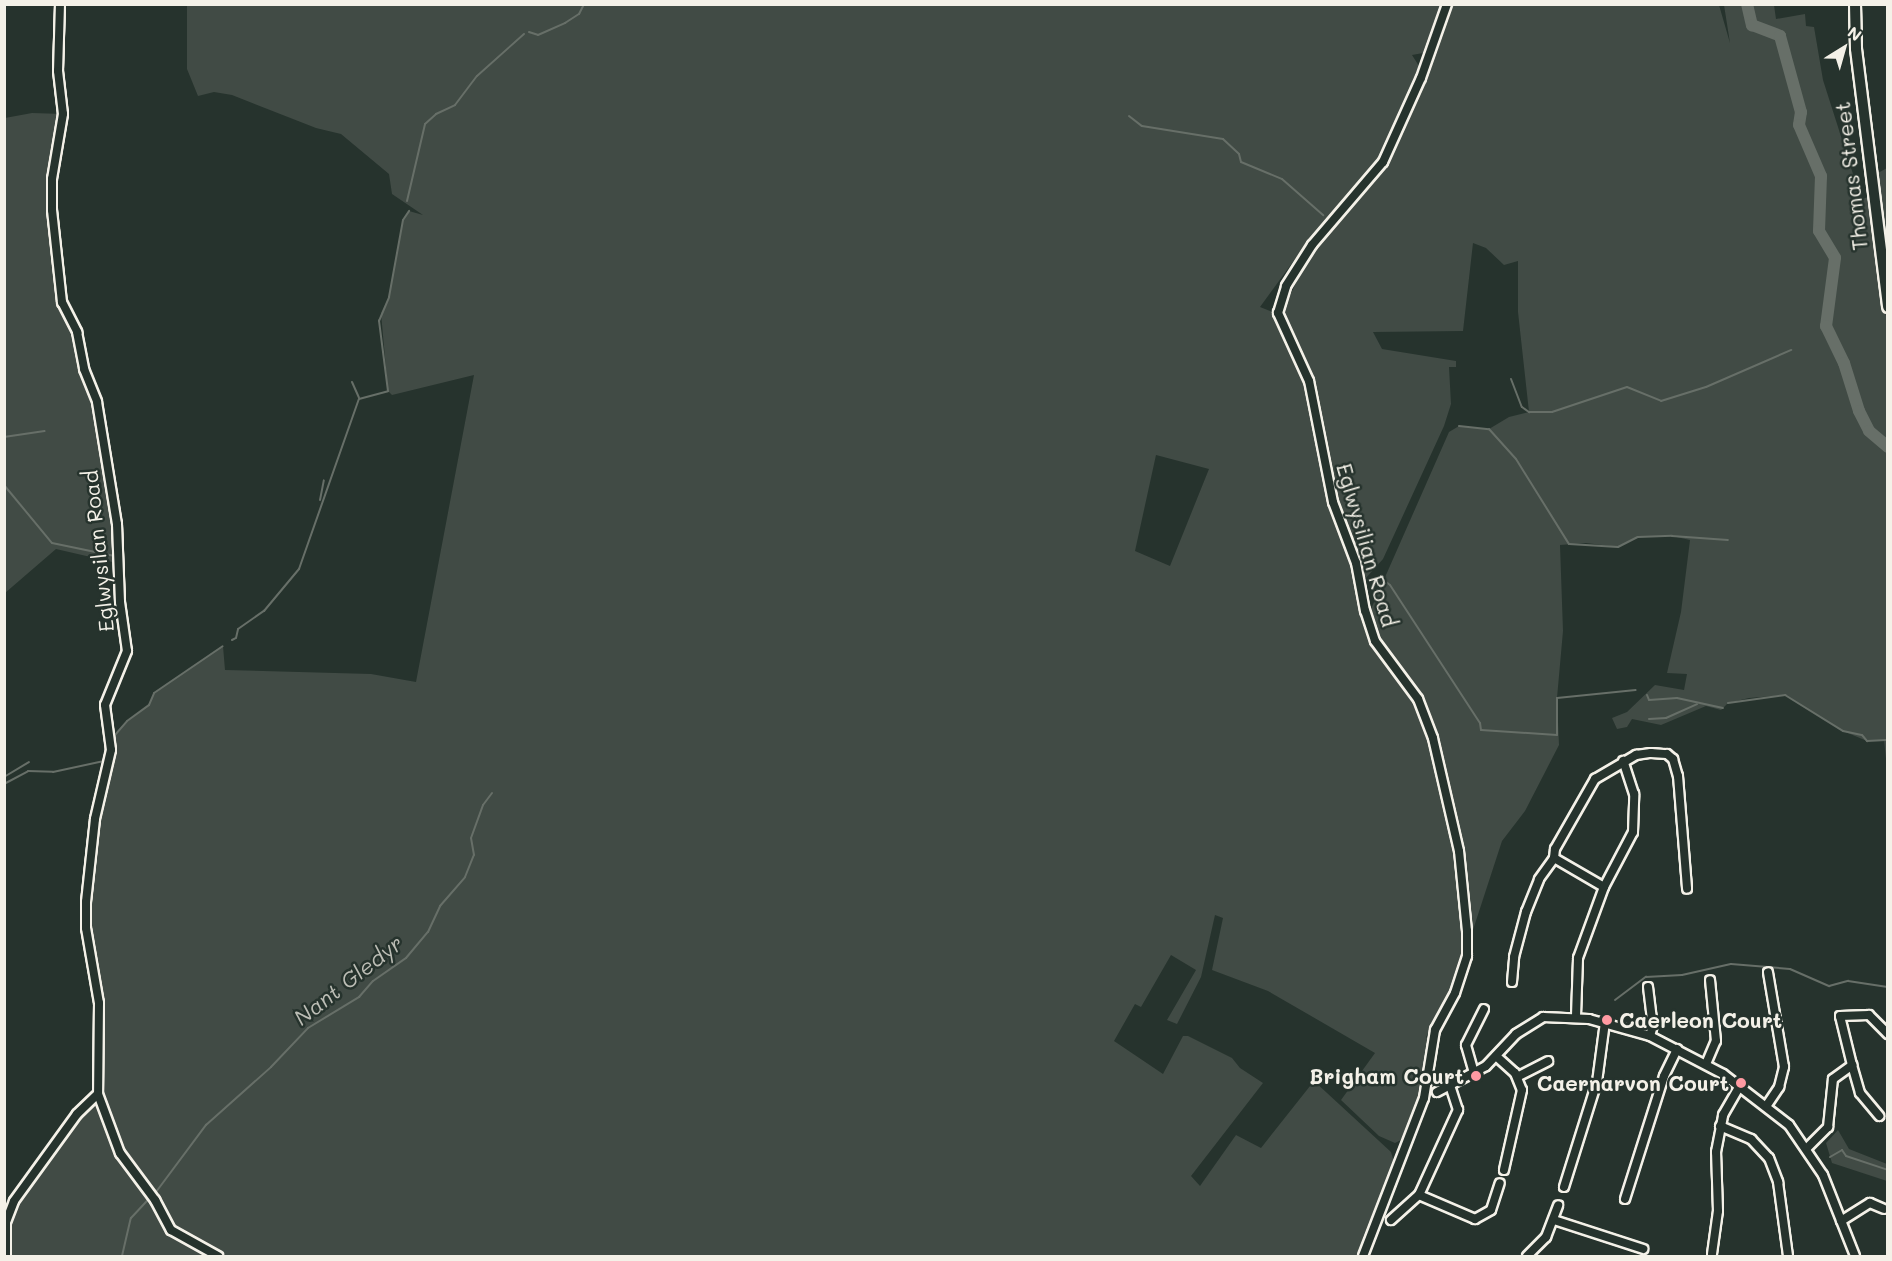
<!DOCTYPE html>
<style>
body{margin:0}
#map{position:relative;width:1892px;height:1261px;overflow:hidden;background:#26332d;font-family:Mali,sans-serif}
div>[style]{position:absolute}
.green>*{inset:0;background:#414b45}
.stream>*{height:2px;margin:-1px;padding:0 1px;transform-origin:1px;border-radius:1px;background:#676f68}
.river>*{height:12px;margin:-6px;padding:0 6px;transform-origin:6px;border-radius:6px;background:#676f68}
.roads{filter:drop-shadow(2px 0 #f4f1e8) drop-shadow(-2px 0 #f4f1e8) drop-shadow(0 2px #f4f1e8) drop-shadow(0 -2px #f4f1e8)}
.minor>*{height:8px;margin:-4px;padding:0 4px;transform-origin:4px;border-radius:4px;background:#26332d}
.major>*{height:10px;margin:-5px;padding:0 5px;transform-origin:5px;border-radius:5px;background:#26332d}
.dots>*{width:16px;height:16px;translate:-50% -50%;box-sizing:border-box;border:3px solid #26332d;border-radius:50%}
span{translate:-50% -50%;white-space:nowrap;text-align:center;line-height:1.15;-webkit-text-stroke:5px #26332d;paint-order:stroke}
.street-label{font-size:21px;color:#f4f1e8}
.poi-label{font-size:21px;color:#f4f1e8;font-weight:700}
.left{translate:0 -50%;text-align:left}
.right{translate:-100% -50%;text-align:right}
.water-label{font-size:22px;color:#bcbdb5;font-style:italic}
.frame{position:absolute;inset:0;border:6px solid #f4f1e8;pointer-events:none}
.north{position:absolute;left:1814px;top:18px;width:60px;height:60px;-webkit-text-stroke:4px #26332d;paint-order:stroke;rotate:37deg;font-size:16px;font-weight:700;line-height:24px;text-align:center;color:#f4f1e8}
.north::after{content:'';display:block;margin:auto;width:21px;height:27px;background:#f4f1e8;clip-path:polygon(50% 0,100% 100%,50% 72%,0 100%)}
</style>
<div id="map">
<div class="green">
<i style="clip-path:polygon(evenodd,187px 5px,1444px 5px,1430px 42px,1423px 53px,1412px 55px,1419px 66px,1380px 160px,1314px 233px,1260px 307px,1275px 313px,1284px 340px,1301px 365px,1366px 625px,1421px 711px,1455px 846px,1465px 944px,1454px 990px,1426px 1037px,1429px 1041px,1421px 1095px,1401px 1140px,1395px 1143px,1379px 1136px,1341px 1100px,1375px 1053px,1268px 991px,1212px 970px,1223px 918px,1215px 915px,1201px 977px,1177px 1024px,1167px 1020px,1196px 970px,1171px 955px,1141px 1007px,1135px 1004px,1114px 1041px,1163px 1074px,1183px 1036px,1188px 1036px,1232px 1058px,1240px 1068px,1263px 1083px,1191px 1176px,1200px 1186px,1236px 1135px,1261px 1148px,1314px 1081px,1391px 1152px,1394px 1162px,1363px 1237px,1360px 1256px,225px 1256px,171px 1226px,156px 1192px,115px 1138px,101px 1094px,89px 909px,92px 864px,115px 735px,127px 721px,149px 705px,154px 693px,223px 646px,225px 670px,371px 674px,416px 682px,474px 375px,392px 395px,388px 391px,381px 313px,389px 297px,403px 220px,409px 211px,423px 215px,392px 194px,389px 174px,341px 134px,316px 128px,232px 95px,214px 92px,198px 96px,187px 69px,187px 5px,1156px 455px,1209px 469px,1170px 566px,1135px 551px,1156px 455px)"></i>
<i style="clip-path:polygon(1452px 5px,1719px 5px,1730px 43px,1724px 5px,1774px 5px,1776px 19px,1805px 14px,1806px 26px,1814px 27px,1823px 80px,1861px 199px,1869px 197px,1867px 179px,1887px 168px,1887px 320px,1870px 209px,1888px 330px,1887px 768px,1884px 740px,1867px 741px,1843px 731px,1785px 695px,1749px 698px,1728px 703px,1721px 710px,1706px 706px,1661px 725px,1632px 719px,1627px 727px,1617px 729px,1612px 718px,1627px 712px,1655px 685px,1684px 690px,1687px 674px,1667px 673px,1681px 612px,1690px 540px,1672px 536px,1639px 537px,1618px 547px,1586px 543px,1560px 545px,1563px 631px,1557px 698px,1559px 745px,1525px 811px,1502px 841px,1471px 936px,1462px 844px,1430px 716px,1406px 675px,1381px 646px,1371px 609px,1449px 432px,1459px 426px,1489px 429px,1509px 417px,1529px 412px,1518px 312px,1518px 261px,1504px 265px,1486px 248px,1473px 243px,1463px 331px,1373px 332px,1382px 349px,1456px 361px,1456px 367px,1449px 367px,1451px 404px,1444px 426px,1383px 559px,1365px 579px,1335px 501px,1310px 373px,1282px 312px,1310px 254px,1380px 170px,1428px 71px)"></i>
<i style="clip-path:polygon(32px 113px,63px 114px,52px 199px,62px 302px,77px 332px,97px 402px,121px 564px,56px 549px,5px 593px,5px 118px)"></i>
<i style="clip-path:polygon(92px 1102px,98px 1106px,123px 1164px,173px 1236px,211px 1256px,10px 1256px,8px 1224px,14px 1207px)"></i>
<i style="clip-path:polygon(1838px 1130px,1849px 1149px,1887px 1164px,1887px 1181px,1832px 1163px,1826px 1143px)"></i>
</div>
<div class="stream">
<i style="left:529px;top:32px;width:9px;rotate:18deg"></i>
<i style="left:538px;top:35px;width:30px;rotate:-24deg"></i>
<i style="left:565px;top:23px;width:17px;rotate:-33deg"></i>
<i style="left:579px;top:14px;width:11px;rotate:-63deg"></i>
<i style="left:1129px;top:116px;width:16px;rotate:38deg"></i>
<i style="left:1142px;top:126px;width:82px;rotate:9.1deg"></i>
<i style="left:1223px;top:139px;width:22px;rotate:43deg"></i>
<i style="left:1239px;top:154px;width:8px;rotate:76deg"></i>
<i style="left:1241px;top:162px;width:44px;rotate:22.5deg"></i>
<i style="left:1282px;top:179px;width:55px;rotate:41.3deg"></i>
<i style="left:407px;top:201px;width:79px;rotate:-76.8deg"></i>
<i style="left:425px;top:124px;width:15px;rotate:-42deg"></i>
<i style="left:436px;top:114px;width:21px;rotate:-25deg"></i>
<i style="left:455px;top:105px;width:36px;rotate:-53deg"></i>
<i style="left:477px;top:76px;width:63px;rotate:-41.8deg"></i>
<i style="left:1511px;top:379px;width:30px;rotate:69deg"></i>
<i style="left:1522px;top:407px;width:9px;rotate:36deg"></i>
<i style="left:1529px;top:412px;width:23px"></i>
<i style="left:1552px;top:412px;width:79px;rotate:-18.4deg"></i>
<i style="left:1627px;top:387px;width:37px;rotate:22deg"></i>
<i style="left:1661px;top:401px;width:47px;rotate:-17.3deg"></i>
<i style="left:1706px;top:387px;width:93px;rotate:-23.5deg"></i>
<i style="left:352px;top:382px;width:17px;rotate:66deg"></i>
<i style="left:1459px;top:426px;width:30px;rotate:6deg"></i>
<i style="left:1489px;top:429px;width:40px;rotate:48deg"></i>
<i style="left:1516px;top:459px;width:100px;rotate:58.1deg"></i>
<i style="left:1569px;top:544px;width:49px;rotate:3.5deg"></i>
<i style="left:1618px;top:547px;width:22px;rotate:-27deg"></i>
<i style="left:1638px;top:537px;width:34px;rotate:-2deg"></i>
<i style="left:1672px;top:536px;width:56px;rotate:4.1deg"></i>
<i style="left:4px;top:437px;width:41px;rotate:-8.3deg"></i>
<i style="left:4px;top:485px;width:75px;rotate:50.4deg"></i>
<i style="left:52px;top:543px;width:64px;rotate:11.7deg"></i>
<i style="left:320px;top:500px;width:20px;rotate:-79deg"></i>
<i style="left:1381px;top:578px;width:11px;rotate:38deg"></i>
<i style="left:1390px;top:585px;width:165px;rotate:56.9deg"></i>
<i style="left:1480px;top:723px;width:7px;rotate:82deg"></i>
<i style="left:1481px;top:730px;width:76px;rotate:3.8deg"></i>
<i style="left:1557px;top:735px;width:37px;rotate:-90deg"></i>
<i style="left:1557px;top:698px;width:79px;rotate:-5.8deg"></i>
<i style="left:232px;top:640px;width:4px;rotate:-27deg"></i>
<i style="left:236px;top:638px;width:9px;rotate:-77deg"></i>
<i style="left:238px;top:629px;width:32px;rotate:-35deg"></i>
<i style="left:264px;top:611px;width:55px;rotate:-50.2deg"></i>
<i style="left:299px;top:569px;width:180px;rotate:-70.6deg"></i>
<i style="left:359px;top:399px;width:30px;rotate:-15deg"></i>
<i style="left:388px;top:391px;width:71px;rotate:-97.3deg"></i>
<i style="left:379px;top:321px;width:26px;rotate:-67deg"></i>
<i style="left:389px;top:297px;width:78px;rotate:-79.7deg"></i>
<i style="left:403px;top:220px;width:11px;rotate:-56deg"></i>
<i style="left:1647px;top:695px;width:5px;rotate:68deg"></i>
<i style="left:1649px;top:700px;width:28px;rotate:-4deg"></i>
<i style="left:1677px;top:698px;width:47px;rotate:12.3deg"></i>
<i style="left:1728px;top:703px;width:58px;rotate:-8deg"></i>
<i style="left:1785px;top:695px;width:68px;rotate:31.8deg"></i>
<i style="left:1843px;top:731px;width:19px;rotate:12deg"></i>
<i style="left:1862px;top:735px;width:8px;rotate:50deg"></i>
<i style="left:1867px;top:741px;width:19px;rotate:-3deg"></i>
<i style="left:1649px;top:719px;width:17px;rotate:-3deg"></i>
<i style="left:1666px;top:718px;width:34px;rotate:-24deg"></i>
<i style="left:115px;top:735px;width:18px;rotate:-49deg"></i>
<i style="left:127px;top:721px;width:27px;rotate:-36deg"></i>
<i style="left:149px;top:705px;width:13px;rotate:-67deg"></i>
<i style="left:154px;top:693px;width:83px;rotate:-34.3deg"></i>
<i style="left:4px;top:777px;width:29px;rotate:-31deg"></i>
<i style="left:4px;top:784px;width:27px;rotate:-28deg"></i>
<i style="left:28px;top:771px;width:25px;rotate:2deg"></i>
<i style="left:53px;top:772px;width:52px;rotate:-12.2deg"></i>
<i style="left:1615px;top:1000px;width:39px;rotate:-37deg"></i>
<i style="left:1646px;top:977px;width:36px;rotate:-3deg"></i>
<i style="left:1682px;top:975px;width:50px;rotate:-12.7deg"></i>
<i style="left:1731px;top:964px;width:59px;rotate:4.8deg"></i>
<i style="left:1790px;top:969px;width:43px;rotate:23.6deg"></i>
<i style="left:1829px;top:986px;width:20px;rotate:-15deg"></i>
<i style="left:1848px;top:981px;width:40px;rotate:8.5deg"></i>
<i style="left:1830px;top:1157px;width:14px;rotate:-30deg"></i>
<i style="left:1842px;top:1150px;width:7px;rotate:56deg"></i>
<i style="left:1846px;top:1156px;width:44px;rotate:18.4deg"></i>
<i style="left:156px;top:1192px;width:84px;rotate:-53.3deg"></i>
<i style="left:206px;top:1125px;width:87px;rotate:-41.7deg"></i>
<i style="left:271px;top:1067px;width:54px;rotate:-46.5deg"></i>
<i style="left:308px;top:1028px;width:60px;rotate:-31.3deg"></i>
<i style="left:359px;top:997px;width:21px;rotate:-49deg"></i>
<i style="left:373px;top:981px;width:40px;rotate:-34.9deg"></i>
<i style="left:406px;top:958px;width:34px;rotate:-50deg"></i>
<i style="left:428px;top:932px;width:29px;rotate:-65deg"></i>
<i style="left:440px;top:906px;width:38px;rotate:-49deg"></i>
<i style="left:465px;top:877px;width:24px;rotate:-68deg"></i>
<i style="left:474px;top:855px;width:17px;rotate:-100deg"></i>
<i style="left:471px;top:838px;width:35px;rotate:-70deg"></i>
<i style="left:483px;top:805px;width:15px;rotate:-53deg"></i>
<i style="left:122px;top:1256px;width:39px;rotate:-77deg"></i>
<i style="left:131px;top:1218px;width:26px;rotate:-47deg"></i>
</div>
<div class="river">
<i style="left:1747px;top:4px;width:22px;rotate:77deg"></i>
<i style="left:1752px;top:25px;width:30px;rotate:21deg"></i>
<i style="left:1780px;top:36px;width:79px;rotate:74.6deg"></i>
<i style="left:1801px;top:112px;width:13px;rotate:99deg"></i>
<i style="left:1799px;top:125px;width:56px;rotate:66.7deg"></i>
<i style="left:1821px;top:176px;width:55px;rotate:92.1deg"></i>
<i style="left:1819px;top:231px;width:31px;rotate:59deg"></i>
<i style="left:1835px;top:258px;width:69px;rotate:97.5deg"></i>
<i style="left:1826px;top:326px;width:41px;rotate:64.1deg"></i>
<i style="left:1844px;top:363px;width:50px;rotate:72.6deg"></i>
<i style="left:1859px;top:411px;width:22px;rotate:63deg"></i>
<i style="left:1869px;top:431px;width:25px;rotate:40deg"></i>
</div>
<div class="roads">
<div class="minor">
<i style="left:60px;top:4px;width:67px;rotate:91.7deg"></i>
<i style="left:58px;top:71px;width:43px;rotate:83.4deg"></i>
<i style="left:63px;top:114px;width:66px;rotate:99.6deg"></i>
<i style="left:52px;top:179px;width:31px;rotate:90deg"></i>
<i style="left:52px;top:210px;width:93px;rotate:83.8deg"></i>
<i style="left:62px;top:302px;width:34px;rotate:63deg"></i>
<i style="left:77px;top:332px;width:38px;rotate:79deg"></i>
<i style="left:84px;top:369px;width:35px;rotate:68deg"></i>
<i style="left:97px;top:402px;width:124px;rotate:80.7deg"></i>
<i style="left:117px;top:524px;width:78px;rotate:87.8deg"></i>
<i style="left:120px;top:602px;width:49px;rotate:81.9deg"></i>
<i style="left:127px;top:651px;width:58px;rotate:112.2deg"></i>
<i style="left:105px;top:705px;width:45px;rotate:82.4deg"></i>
<i style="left:111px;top:750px;width:71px;rotate:103.1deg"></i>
<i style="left:95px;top:819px;width:83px;rotate:96.2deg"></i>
<i style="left:86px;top:902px;width:26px;rotate:90deg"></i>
<i style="left:86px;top:928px;width:76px;rotate:80.2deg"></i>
<i style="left:99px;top:1003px;width:91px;rotate:90.6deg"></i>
<i style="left:98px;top:1094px;width:63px;rotate:69.6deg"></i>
<i style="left:120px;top:1153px;width:59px;rotate:53.3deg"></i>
<i style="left:155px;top:1200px;width:34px;rotate:62deg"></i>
<i style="left:171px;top:1230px;width:54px;rotate:29deg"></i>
<i style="left:1604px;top:887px;width:58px;rotate:-149.9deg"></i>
<i style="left:1554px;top:858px;width:9px;rotate:-84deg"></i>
<i style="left:1555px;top:849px;width:81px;rotate:-60.3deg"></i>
<i style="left:1595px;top:779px;width:48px;rotate:-30.3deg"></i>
<i style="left:1636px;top:755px;width:15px;rotate:-8deg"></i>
<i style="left:1651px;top:753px;width:16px;rotate:4deg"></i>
<i style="left:1667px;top:754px;width:8px;rotate:40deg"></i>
<i style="left:1673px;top:759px;width:18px;rotate:74deg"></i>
<i style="left:1678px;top:776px;width:113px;rotate:85.4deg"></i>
<i style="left:1512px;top:982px;width:25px;rotate:-85deg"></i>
<i style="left:1514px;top:957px;width:47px;rotate:-75.1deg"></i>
<i style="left:1526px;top:912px;width:35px;rotate:-68deg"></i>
<i style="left:1539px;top:879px;width:26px;rotate:-54deg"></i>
<i style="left:1648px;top:987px;width:38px;rotate:83deg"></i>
<i style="left:1653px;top:1025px;width:11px;rotate:105deg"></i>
<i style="left:1576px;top:1016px;width:58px;rotate:-88deg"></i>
<i style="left:1578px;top:958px;width:76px;rotate:-69.9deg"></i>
<i style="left:1604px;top:887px;width:62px;rotate:-62.2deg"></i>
<i style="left:1633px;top:832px;width:38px;rotate:-88deg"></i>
<i style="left:1634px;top:794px;width:35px;rotate:-108deg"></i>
<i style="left:1496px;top:1056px;width:25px;rotate:42deg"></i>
<i style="left:1515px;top:1073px;width:18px;rotate:68deg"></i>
<i style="left:1522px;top:1090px;width:82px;rotate:102.7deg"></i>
<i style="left:1706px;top:1064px;width:25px;rotate:-67deg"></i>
<i style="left:1716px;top:1041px;width:61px;rotate:-95.6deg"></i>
<i style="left:1852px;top:1065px;width:29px;rotate:74deg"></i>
<i style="left:1860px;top:1093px;width:30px;rotate:50deg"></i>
<i style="left:1474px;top:1073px;width:29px;rotate:-106deg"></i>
<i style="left:1466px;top:1045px;width:40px;rotate:-63.4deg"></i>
<i style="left:1517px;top:1077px;width:35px;rotate:-27deg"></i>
<i style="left:1437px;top:1092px;width:55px;rotate:-28deg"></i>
<i style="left:1486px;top:1066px;width:44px;rotate:-46.8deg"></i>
<i style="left:1516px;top:1034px;width:32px;rotate:-32deg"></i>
<i style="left:1543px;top:1017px;width:46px;rotate:2.5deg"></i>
<i style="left:1589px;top:1019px;width:63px;rotate:15.6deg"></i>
<i style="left:1650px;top:1036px;width:82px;rotate:27.5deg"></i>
<i style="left:1723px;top:1074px;width:83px;rotate:37.7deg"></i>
<i style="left:1789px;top:1125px;width:60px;rotate:55.8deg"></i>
<i style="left:1823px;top:1175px;width:87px;rotate:68.4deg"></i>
<i style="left:1767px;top:1105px;width:22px;rotate:-56deg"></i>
<i style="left:1779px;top:1087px;width:21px;rotate:-76deg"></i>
<i style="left:1784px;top:1067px;width:96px;rotate:-99.6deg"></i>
<i style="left:1720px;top:1126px;width:34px;rotate:23deg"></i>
<i style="left:1751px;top:1139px;width:26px;rotate:47deg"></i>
<i style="left:1769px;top:1158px;width:26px;rotate:69deg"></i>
<i style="left:1778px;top:1182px;width:75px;rotate:82.3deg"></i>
<i style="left:1807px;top:1148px;width:30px;rotate:-45deg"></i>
<i style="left:1828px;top:1127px;width:48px;rotate:-84.1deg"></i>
<i style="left:1833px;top:1079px;width:24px;rotate:-36deg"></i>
<i style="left:1852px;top:1065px;width:50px;rotate:-103.8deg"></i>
<i style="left:1840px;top:1016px;width:29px;rotate:-2deg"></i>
<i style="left:1869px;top:1015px;width:27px;rotate:45deg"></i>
<i style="left:1564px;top:1187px;width:110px;rotate:-72.6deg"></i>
<i style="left:1597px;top:1082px;width:61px;rotate:-82.4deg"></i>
<i style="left:1419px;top:1195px;width:61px;rotate:23.2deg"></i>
<i style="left:1475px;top:1219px;width:18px;rotate:-29deg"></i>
<i style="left:1491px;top:1210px;width:28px;rotate:-72deg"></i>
<i style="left:1625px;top:1199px;width:129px;rotate:-72.4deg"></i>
<i style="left:1664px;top:1076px;width:30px;rotate:-64deg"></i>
<i style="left:1391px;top:1220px;width:38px;rotate:-42deg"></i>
<i style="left:1419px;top:1195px;width:94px;rotate:-65.4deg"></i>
<i style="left:1458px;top:1110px;width:25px;rotate:-108deg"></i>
<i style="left:1554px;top:1220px;width:94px;rotate:18deg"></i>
<i style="left:1841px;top:1221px;width:34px;rotate:-32deg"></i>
<i style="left:1870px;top:1203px;width:15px;rotate:23deg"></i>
<i style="left:1712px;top:1254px;width:43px;rotate:-82.1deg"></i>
<i style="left:1718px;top:1211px;width:59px;rotate:-91.9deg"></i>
<i style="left:1716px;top:1152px;width:38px;rotate:-79deg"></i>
<i style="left:1723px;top:1115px;width:34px;rotate:-60deg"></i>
<i style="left:6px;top:1256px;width:34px;rotate:-90deg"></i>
<i style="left:6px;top:1222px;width:22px;rotate:-69deg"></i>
<i style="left:14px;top:1201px;width:107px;rotate:-54.1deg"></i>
<i style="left:77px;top:1114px;width:29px;rotate:-44deg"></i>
<i style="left:1363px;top:1256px;width:169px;rotate:-68.9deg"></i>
<i style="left:1424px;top:1098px;width:69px;rotate:-80.8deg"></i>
<i style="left:1435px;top:1030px;width:42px;rotate:-61.6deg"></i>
<i style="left:1455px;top:993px;width:39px;rotate:-72deg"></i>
<i style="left:1467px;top:956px;width:25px;rotate:-90deg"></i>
<i style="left:1467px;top:931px;width:80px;rotate:-95.7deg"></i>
<i style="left:1459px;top:851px;width:116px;rotate:-103deg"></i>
<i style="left:1433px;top:738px;width:42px;rotate:-111deg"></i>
<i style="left:1418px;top:699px;width:72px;rotate:-126.6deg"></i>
<i style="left:1375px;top:641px;width:32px;rotate:-108deg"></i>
<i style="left:1365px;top:611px;width:49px;rotate:-100.6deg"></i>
<i style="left:1356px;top:563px;width:65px;rotate:-110.7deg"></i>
<i style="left:1333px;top:502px;width:123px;rotate:-101.2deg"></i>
<i style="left:1309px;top:381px;width:75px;rotate:-114.5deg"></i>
<i style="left:1278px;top:313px;width:28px;rotate:-73deg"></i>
<i style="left:1286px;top:286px;width:49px;rotate:-57.6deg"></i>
<i style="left:1312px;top:245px;width:109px;rotate:-49.5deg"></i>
<i style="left:1383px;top:162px;width:92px;rotate:-65.7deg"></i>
<i style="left:1421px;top:78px;width:78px;rotate:-70.6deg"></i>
<i style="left:1527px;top:1256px;width:27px;rotate:-45deg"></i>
<i style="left:1546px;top:1237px;width:34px;rotate:-69deg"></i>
</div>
<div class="major">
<i style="left:1855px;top:4px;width:45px;rotate:88.7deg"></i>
<i style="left:1856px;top:49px;width:260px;rotate:82.9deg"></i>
</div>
</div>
<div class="dots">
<i style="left:1607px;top:1020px;background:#ff9aa2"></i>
<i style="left:1476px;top:1076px;background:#ff9aa2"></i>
<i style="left:1741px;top:1083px;background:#ff9aa2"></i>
</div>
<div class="street-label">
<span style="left:1851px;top:176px;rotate:-97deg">Thomas Street</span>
<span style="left:1367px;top:545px;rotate:74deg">Eglwysilian Road</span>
<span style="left:98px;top:551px;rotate:-96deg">Eglwysilan Road</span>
</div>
<div class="poi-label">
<span class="left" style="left:1619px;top:1020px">Caerleon Court</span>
<span class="right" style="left:1464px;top:1076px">Brigham Court</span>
<span class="right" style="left:1729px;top:1083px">Caernarvon Court</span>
</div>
<div class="water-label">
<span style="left:348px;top:980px;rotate:-38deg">Nant Gledyr</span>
</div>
<div class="frame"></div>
<div class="north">N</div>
</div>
